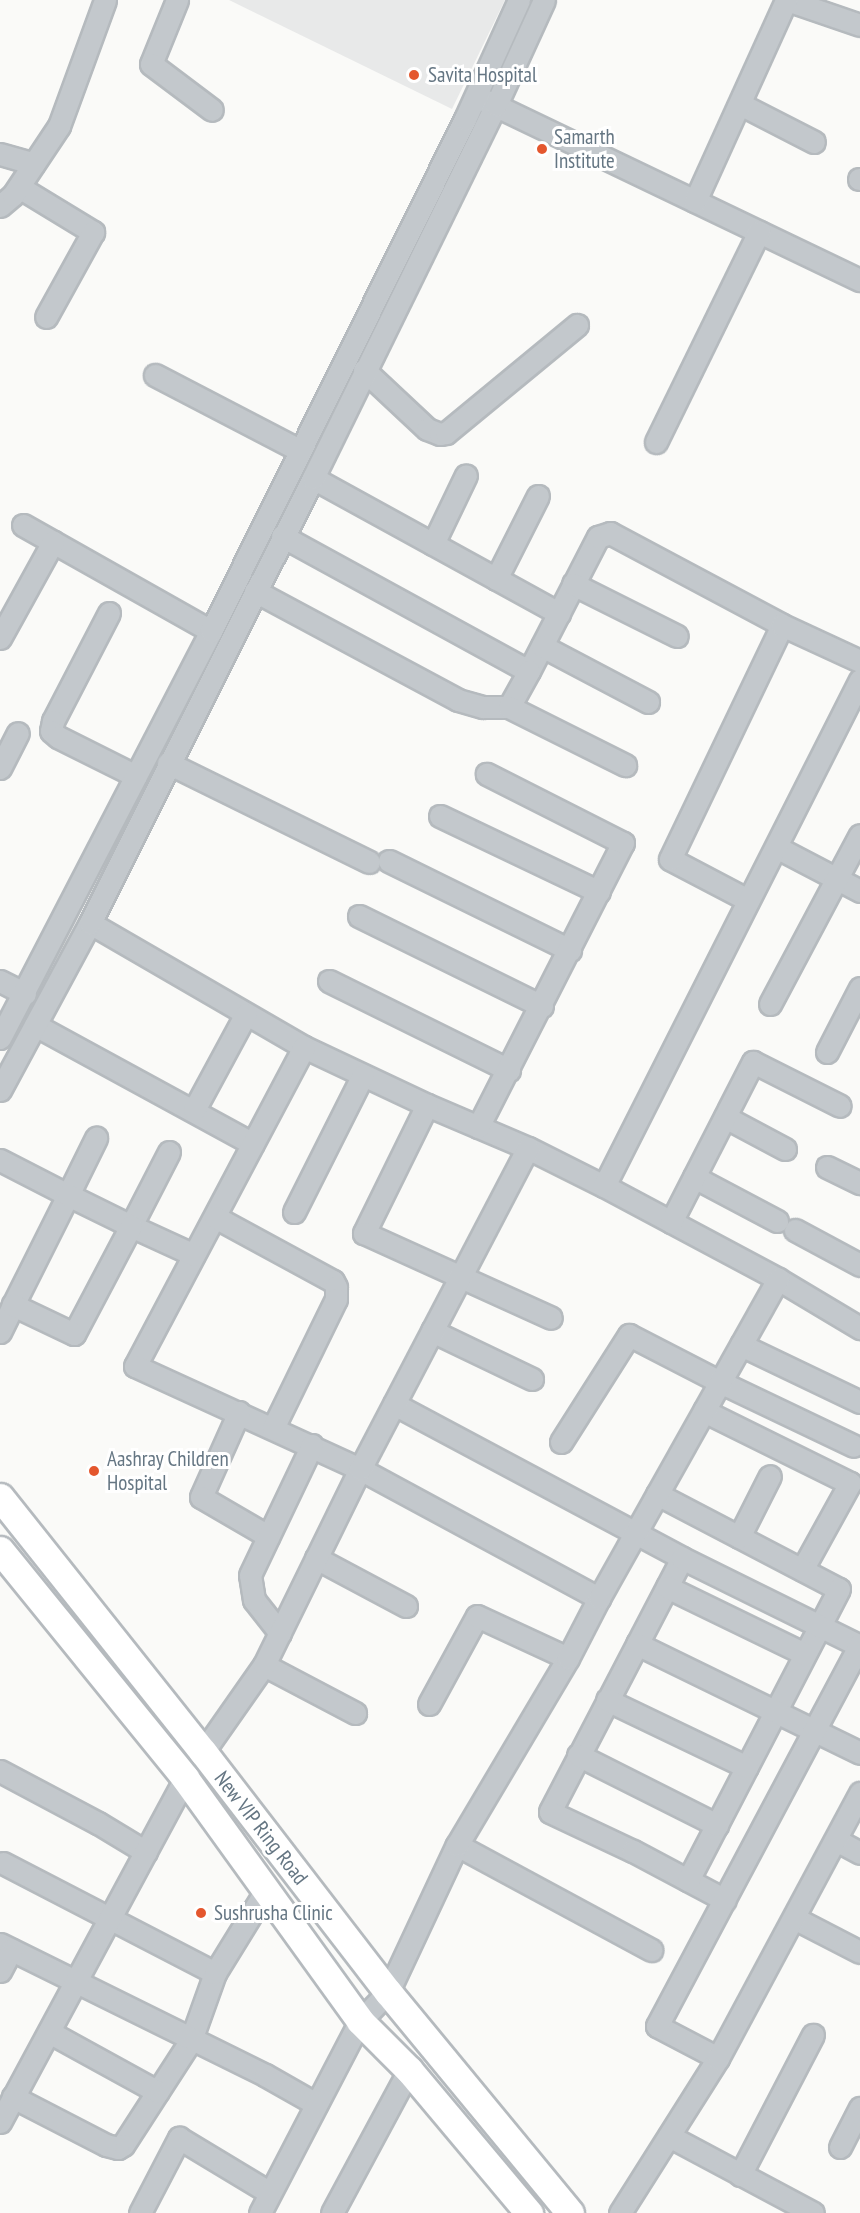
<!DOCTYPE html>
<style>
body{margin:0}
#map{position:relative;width:860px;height:2213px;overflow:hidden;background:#fafaf8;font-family:"PT Sans Narrow",sans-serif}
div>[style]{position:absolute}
.built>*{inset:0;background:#e8e9e9}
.roads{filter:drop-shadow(2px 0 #b5babe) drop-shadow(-2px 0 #b5babe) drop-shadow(0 2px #b5babe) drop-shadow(0 -2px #b5babe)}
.minor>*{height:21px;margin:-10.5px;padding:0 10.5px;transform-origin:10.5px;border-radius:10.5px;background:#c3c8cc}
.major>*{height:27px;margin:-13.5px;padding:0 13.5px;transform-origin:13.5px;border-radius:13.5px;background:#fff}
.dots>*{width:16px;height:16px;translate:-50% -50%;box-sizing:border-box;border:3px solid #fff;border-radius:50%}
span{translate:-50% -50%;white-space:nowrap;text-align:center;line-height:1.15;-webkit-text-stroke:6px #fff;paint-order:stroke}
.poi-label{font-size:21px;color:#657683}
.left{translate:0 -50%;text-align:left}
.street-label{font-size:21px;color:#657683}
</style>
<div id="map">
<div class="built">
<i style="clip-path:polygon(229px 0,505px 0,452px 109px)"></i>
</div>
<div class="roads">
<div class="minor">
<i style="left:177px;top:0;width:69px;rotate:112.1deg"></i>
<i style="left:151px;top:64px;width:76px;rotate:37deg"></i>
<i style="left:787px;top:0;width:77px;rotate:18.9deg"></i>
<i style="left:484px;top:100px;width:417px;rotate:25.6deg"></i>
<i style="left:740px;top:104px;width:83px;rotate:27.2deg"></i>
<i style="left:0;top:154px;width:35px;rotate:16deg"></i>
<i style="left:859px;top:179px;width:1px"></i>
<i style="left:19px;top:187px;width:87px;rotate:31.3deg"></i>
<i style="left:93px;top:232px;width:97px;rotate:118.9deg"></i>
<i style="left:695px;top:201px;width:221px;rotate:-65.6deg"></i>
<i style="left:0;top:206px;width:17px;rotate:-40deg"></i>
<i style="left:13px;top:195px;width:83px;rotate:-56.3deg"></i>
<i style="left:59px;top:126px;width:134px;rotate:-69.9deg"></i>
<i style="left:364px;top:370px;width:86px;rotate:43.1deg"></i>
<i style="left:427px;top:429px;width:14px;rotate:21deg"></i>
<i style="left:440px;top:434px;width:6px;rotate:-9deg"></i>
<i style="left:446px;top:433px;width:170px;rotate:-39.5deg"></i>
<i style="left:155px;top:375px;width:162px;rotate:27.5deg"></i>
<i style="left:656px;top:442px;width:234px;rotate:-63.9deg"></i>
<i style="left:313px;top:478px;width:281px;rotate:28.8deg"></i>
<i style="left:23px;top:525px;width:216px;rotate:29.4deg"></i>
<i style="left:282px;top:536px;width:281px;rotate:28.7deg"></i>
<i style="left:529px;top:671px;width:151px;rotate:-62.8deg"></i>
<i style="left:598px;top:537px;width:13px;rotate:-18deg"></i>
<i style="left:610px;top:533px;width:195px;rotate:28.1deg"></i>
<i style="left:433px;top:544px;width:76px;rotate:-64.4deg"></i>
<i style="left:496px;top:579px;width:93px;rotate:-63.2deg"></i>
<i style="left:573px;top:584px;width:116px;rotate:26.6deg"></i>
<i style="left:255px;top:591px;width:230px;rotate:28.2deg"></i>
<i style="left:458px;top:700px;width:26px;rotate:16deg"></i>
<i style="left:483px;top:707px;width:26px"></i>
<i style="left:109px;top:613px;width:122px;rotate:117.4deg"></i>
<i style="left:53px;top:721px;width:10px;rotate:101deg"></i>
<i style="left:51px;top:731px;width:9px;rotate:41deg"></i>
<i style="left:58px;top:737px;width:87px;rotate:26.6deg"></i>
<i style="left:0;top:638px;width:110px;rotate:-61.1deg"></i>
<i style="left:542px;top:646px;width:120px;rotate:27.8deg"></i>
<i style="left:529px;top:671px;width:41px;rotate:119.1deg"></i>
<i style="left:509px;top:707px;width:130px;rotate:26.6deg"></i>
<i style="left:168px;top:763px;width:224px;rotate:26.2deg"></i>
<i style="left:0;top:768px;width:39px;rotate:-63deg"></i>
<i style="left:440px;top:816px;width:176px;rotate:25.5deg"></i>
<i style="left:776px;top:847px;width:95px;rotate:27.6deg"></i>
<i style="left:389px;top:861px;width:202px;rotate:26.2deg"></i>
<i style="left:748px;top:900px;width:88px;rotate:-152.3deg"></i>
<i style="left:670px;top:859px;width:259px;rotate:-64.4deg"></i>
<i style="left:782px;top:625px;width:86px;rotate:24.8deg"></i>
<i style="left:359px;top:916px;width:204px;rotate:26.2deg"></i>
<i style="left:90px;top:923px;width:247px;rotate:30.1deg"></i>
<i style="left:304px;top:1047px;width:136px;rotate:25.2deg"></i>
<i style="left:427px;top:1105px;width:110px;rotate:23.1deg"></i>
<i style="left:528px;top:1148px;width:85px;rotate:26.6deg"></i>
<i style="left:604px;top:1186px;width:197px;rotate:28.1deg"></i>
<i style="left:778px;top:1279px;width:96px;rotate:30.9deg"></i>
<i style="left:0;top:981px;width:28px;rotate:27deg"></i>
<i style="left:329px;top:981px;width:201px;rotate:26.3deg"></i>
<i style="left:770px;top:1004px;width:191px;rotate:-62deg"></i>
<i style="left:35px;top:1025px;width:248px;rotate:28.6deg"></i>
<i style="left:0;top:1038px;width:458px;rotate:-62.6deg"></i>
<i style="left:211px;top:631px;width:572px;rotate:-63.61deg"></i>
<i style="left:465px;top:119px;width:131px;rotate:-65.6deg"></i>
<i style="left:304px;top:1047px;width:361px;rotate:117.9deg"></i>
<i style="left:135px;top:1366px;width:247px;rotate:24.6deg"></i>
<i style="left:360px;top:1469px;width:272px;rotate:28.4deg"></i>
<i style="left:827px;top:1052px;width:72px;rotate:-62.7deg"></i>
<i style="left:0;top:1090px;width:190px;rotate:-61.7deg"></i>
<i style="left:90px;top:923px;width:498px;rotate:-63.4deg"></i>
<i style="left:313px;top:478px;width:415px;rotate:-63.9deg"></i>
<i style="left:496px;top:105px;width:115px;rotate:-65.4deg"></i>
<i style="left:427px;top:1105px;width:143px;rotate:116.2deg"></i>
<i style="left:364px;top:1233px;width:205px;rotate:24.4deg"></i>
<i style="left:194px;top:1110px;width:109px;rotate:-61.6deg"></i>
<i style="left:725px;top:1117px;width:68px;rotate:28.1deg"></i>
<i style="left:478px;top:1127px;width:319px;rotate:-63deg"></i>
<i style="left:623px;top:843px;width:153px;rotate:-153.1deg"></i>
<i style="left:169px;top:1152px;width:83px;rotate:117.2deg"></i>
<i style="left:131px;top:1226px;width:69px;rotate:24.7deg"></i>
<i style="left:0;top:1160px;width:76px;rotate:27.2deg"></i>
<i style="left:68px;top:1195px;width:64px;rotate:-63.8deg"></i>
<i style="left:827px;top:1167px;width:37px;rotate:26deg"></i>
<i style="left:694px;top:1177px;width:94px;rotate:27.9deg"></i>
<i style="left:604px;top:1186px;width:567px;rotate:-63.16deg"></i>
<i style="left:294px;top:1212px;width:153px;rotate:-63.3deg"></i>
<i style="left:215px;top:1217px;width:134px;rotate:28.5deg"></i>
<i style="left:333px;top:1281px;width:7px;rotate:63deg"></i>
<i style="left:336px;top:1287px;width:12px;rotate:90deg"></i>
<i style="left:336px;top:1299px;width:144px;rotate:116deg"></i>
<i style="left:671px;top:1222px;width:180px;rotate:-62.9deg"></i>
<i style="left:753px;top:1062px;width:97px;rotate:26.8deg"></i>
<i style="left:795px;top:1230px;width:74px;rotate:28.3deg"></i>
<i style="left:432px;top:1331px;width:111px;rotate:25.6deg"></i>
<i style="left:0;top:1332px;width:30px;rotate:-64deg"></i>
<i style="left:13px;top:1305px;width:123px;rotate:-63.4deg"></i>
<i style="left:68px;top:1195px;width:70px;rotate:26.2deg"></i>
<i style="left:131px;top:1226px;width:122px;rotate:117.8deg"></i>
<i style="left:74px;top:1334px;width:68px;rotate:-154.6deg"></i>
<i style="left:741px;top:1345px;width:132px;rotate:25.6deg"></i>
<i style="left:394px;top:1404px;width:327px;rotate:28.1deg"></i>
<i style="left:682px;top:1558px;width:286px;rotate:117.5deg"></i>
<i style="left:550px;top:1812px;width:92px;rotate:25.2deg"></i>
<i style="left:633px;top:1851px;width:104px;rotate:28deg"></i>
<i style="left:704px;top:1411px;width:163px;rotate:26.3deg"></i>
<i style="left:850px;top:1483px;width:99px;rotate:118.9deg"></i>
<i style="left:239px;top:1412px;width:93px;rotate:114.1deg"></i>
<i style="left:201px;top:1497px;width:78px;rotate:30.2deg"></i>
<i style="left:561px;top:1442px;width:127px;rotate:-57.6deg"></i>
<i style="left:629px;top:1335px;width:102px;rotate:27.3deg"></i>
<i style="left:720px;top:1382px;width:148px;rotate:25.5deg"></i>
<i style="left:657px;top:1494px;width:205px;rotate:27.6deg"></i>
<i style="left:839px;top:1589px;width:328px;rotate:117.4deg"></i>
<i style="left:739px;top:1537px;width:68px;rotate:-63.1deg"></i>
<i style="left:316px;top:1558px;width:102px;rotate:28.1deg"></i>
<i style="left:682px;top:1558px;width:199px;rotate:26.3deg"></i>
<i style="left:667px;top:1587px;width:153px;rotate:25.9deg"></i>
<i style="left:280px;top:1633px;width:42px;rotate:-128.2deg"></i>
<i style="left:254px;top:1600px;width:25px;rotate:-99deg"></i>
<i style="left:250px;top:1575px;width:144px;rotate:-64.5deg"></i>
<i style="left:637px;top:1644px;width:248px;rotate:26deg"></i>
<i style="left:264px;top:1665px;width:103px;rotate:27.8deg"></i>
<i style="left:607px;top:1700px;width:155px;rotate:25.6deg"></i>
<i style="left:429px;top:1704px;width:100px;rotate:-61.4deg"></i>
<i style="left:477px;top:1616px;width:100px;rotate:24.8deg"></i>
<i style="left:203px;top:1752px;width:106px;rotate:-55deg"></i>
<i style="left:264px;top:1665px;width:218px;rotate:-63.9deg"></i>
<i style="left:360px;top:1469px;width:362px;rotate:-62.4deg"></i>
<i style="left:578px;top:1755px;width:156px;rotate:26.7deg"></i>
<i style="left:0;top:1771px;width:111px;rotate:28deg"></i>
<i style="left:98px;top:1823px;width:56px;rotate:31.1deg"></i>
<i style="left:836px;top:1840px;width:27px;rotate:28deg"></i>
<i style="left:457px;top:1845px;width:221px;rotate:28.4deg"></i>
<i style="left:3px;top:1863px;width:239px;rotate:27.4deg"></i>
<i style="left:215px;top:1973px;width:71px;rotate:109.7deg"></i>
<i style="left:191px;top:2040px;width:125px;rotate:122.9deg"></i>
<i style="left:123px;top:2145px;width:6px;rotate:149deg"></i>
<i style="left:118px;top:2148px;width:12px;rotate:-166deg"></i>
<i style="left:106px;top:2145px;width:105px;rotate:-152.7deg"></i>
<i style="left:794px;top:1918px;width:74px;rotate:27.3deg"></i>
<i style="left:0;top:1944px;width:296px;rotate:26.3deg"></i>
<i style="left:265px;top:2075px;width:59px;rotate:29.6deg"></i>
<i style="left:0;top:1971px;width:24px;rotate:-62deg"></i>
<i style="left:215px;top:1973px;width:97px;rotate:-58.4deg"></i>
<i style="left:49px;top:2032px;width:124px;rotate:28.8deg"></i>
<i style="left:718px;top:2058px;width:69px;rotate:-152.3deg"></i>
<i style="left:657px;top:2026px;width:432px;rotate:-62deg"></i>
<i style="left:0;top:2122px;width:391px;rotate:-61.7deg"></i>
<i style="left:669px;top:2136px;width:163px;rotate:28.1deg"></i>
<i style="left:840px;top:2147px;width:44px;rotate:-62.9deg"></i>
<i style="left:740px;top:2175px;width:158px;rotate:-62.5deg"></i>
<i style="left:140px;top:2213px;width:85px;rotate:-62.5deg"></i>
<i style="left:179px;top:2138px;width:106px;rotate:31.1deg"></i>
<i style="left:260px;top:2213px;width:216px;rotate:-62.5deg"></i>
<i style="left:360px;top:2021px;width:40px;rotate:-46deg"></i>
<i style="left:388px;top:1992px;width:162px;rotate:-64.9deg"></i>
<i style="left:457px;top:1845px;width:217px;rotate:-59.3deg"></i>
<i style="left:568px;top:1658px;width:68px;rotate:-62.7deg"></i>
<i style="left:599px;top:1598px;width:366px;rotate:-60.7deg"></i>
<i style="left:332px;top:2213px;width:162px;rotate:-61.7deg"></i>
<i style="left:620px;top:2213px;width:183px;rotate:-57.7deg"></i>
<i style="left:718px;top:2058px;width:301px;rotate:-61.8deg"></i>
</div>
<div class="major">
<i style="left:0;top:1497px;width:326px;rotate:51.5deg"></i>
<i style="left:203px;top:1752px;width:303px;rotate:52.4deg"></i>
<i style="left:388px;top:1992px;width:286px;rotate:50.5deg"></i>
<i style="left:0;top:1550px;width:294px;rotate:50.9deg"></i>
<i style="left:185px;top:1778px;width:299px;rotate:54.2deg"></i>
<i style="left:360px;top:2021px;width:69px;rotate:45deg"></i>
<i style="left:409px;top:2070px;width:187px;rotate:50deg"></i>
</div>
</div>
<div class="dots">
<i style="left:414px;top:75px;background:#e4572e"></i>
<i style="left:542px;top:149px;background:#e4572e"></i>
<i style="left:94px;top:1471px;background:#e4572e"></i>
<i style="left:201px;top:1913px;background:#e4572e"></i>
</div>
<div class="poi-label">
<span class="left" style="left:428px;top:75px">Savita Hospital</span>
<span class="left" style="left:554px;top:149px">Samarth<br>Institute</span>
<span class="left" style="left:107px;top:1471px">Aashray Children<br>Hospital</span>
<span class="left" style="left:214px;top:1913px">Sushrusha Clinic</span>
</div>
<div class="street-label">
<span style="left:261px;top:1828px;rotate:52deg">New VIP Ring Road</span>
</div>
</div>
